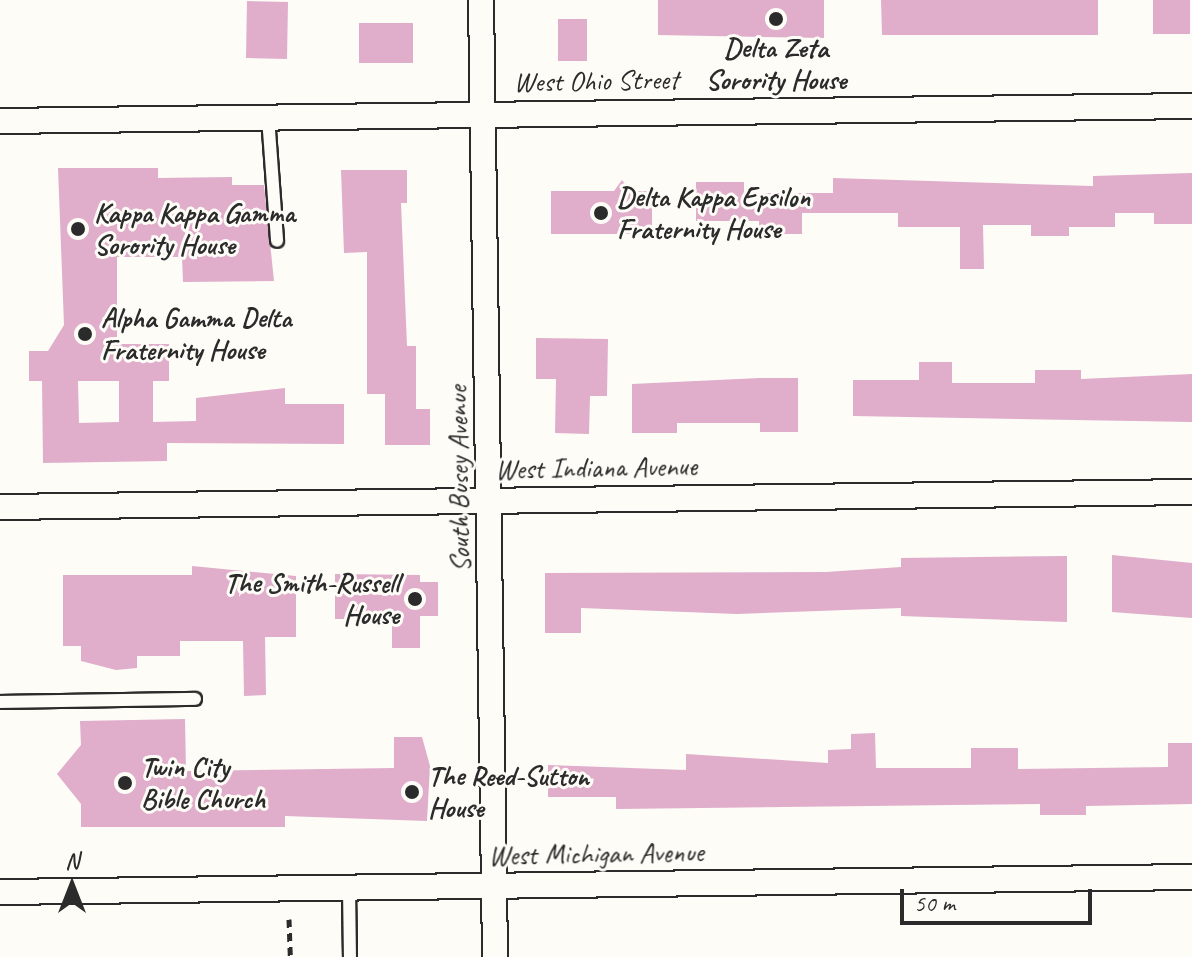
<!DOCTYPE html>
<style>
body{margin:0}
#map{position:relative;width:1192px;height:957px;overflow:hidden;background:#fdfcf7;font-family:Caveat,sans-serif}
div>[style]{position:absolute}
.building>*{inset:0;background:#e0adca}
.path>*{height:5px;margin-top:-2.5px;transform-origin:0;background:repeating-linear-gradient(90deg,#2b2b2b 0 8px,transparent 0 14px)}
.roads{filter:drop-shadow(2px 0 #2b2b2b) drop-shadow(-2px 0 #2b2b2b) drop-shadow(0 2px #2b2b2b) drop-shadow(0 -2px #2b2b2b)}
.service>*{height:12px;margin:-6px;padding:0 6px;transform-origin:6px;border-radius:6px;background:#fdfcf7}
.minor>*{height:24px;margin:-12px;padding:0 12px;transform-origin:12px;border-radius:12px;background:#fdfcf7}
.dots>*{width:22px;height:22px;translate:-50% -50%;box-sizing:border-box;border:4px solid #fdfcf7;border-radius:50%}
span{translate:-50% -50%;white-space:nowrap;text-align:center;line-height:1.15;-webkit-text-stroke:6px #fdfcf7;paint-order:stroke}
.poi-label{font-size:28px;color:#2b2b2b;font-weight:700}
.left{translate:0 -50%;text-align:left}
.right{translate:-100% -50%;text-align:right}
.street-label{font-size:28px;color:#2b2b2b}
.north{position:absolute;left:32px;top:845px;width:80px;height:80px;-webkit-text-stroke:6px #fdfcf7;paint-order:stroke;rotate:0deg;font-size:22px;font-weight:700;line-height:32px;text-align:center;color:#2b2b2b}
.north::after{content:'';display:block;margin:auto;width:28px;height:36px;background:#2b2b2b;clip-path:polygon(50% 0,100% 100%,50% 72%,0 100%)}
.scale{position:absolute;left:900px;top:889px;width:192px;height:36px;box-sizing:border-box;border:4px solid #2b2b2b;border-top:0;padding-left:10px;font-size:24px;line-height:28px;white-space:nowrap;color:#2b2b2b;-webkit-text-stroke:6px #fdfcf7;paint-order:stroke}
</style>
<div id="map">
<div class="building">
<i style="clip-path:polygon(658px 0,824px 0,824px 38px,658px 35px)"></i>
<i style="clip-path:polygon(881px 0,1098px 0,1098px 35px,882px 35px)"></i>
<i style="clip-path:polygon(1153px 0,1190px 0,1190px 34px,1153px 34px)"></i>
<i style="clip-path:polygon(247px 1px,288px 2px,287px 59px,246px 58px)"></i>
<i style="clip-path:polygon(558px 19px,587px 19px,587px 61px,558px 61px)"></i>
<i style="clip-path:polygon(359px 23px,413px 23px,413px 63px,359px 63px)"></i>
<i style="clip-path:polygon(evenodd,58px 168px,158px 168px,158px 178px,232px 177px,232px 185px,264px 185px,274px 281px,183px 282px,182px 257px,117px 257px,117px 344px,169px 344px,169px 381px,153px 381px,153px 422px,196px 421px,196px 398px,285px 388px,285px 404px,344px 404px,344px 444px,167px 443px,167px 461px,43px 463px,42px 381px,29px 381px,29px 351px,48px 351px,64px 325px,58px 168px,78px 381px,119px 381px,119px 422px,79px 423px,78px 381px)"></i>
<i style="clip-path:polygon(341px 170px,407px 170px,407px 203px,401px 203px,407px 346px,416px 346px,416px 409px,430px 409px,430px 445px,385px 445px,385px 394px,367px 394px,367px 252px,344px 253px)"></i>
<i style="clip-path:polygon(1192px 173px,1192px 224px,1154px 224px,1154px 213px,1115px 213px,1115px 227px,1069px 227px,1069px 236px,1031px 236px,1031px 225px,983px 225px,984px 269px,960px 269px,960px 227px,898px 227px,898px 213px,802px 213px,802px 234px,759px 234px,759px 221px,696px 221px,696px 182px,744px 182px,744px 193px,833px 193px,833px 178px,1093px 186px,1093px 176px)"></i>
<i style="clip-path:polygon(622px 180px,630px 191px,652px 191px,652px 234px,551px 234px,551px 191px,614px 191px)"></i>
<i style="clip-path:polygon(536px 338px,608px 339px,607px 396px,590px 396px,589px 434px,555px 433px,556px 379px,536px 379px)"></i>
<i style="clip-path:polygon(919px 362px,952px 362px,952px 383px,1035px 383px,1035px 370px,1081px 370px,1081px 379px,1192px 374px,1192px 422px,853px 416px,853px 380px,919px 380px)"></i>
<i style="clip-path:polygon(760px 378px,798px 378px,798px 432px,760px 432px,760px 423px,677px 423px,677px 433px,632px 433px,632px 384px)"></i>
<i style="clip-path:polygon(1112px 555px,1192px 563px,1192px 618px,1112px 612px)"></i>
<i style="clip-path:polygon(1067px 556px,1067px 622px,901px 616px,901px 608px,737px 614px,581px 608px,581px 633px,545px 633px,545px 573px,826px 572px,901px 567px,901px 558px)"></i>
<i style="clip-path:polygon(192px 566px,296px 576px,296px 637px,265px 637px,266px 695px,244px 696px,243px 641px,180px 641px,180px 656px,137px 656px,137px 668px,116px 670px,81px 661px,81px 646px,63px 646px,63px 575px,192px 575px)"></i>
<i style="clip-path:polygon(335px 574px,420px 575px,420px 582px,438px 582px,438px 616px,420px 616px,420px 648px,392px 648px,392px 619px,335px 619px)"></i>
<i style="clip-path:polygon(185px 719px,186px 771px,394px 768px,394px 737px,422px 737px,430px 766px,427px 821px,285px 816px,285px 827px,81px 827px,81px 804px,57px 774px,81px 745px,80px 721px)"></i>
<i style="clip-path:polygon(875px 733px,876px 768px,971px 768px,971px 748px,1018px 748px,1018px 769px,1168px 767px,1168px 743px,1192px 743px,1192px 804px,1086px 806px,1086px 815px,1040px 815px,1040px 804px,616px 809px,616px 797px,548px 797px,548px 765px,686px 770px,686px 754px,828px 763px,828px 750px,851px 749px,851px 734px)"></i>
</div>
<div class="path">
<i style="left:289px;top:919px;width:38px;rotate:88deg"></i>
</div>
<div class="roads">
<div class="service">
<i style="left:268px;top:117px;width:124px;rotate:85.8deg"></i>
<i style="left:0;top:702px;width:195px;rotate:-0.9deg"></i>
<i style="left:349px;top:888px;width:69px;rotate:89.2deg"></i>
</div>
<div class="minor">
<i style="left:481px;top:0;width:957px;rotate:89.16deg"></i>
<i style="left:0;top:121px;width:1192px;rotate:-0.72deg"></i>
<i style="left:0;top:507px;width:1192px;rotate:-0.72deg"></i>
<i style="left:0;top:892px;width:1192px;rotate:-0.72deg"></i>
</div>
</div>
<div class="dots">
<i style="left:776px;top:19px;background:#2b2b2b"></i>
<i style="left:601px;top:213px;background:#2b2b2b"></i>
<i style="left:78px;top:229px;background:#2b2b2b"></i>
<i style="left:85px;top:334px;background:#2b2b2b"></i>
<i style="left:415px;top:599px;background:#2b2b2b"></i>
<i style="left:125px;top:783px;background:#2b2b2b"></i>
<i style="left:412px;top:792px;background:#2b2b2b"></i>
</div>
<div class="poi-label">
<span style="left:776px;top:64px">Delta Zeta<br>Sorority House</span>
<span class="left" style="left:617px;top:213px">Delta Kappa Epsilon<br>Fraternity House</span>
<span class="left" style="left:94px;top:229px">Kappa Kappa Gamma<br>Sorority House</span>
<span class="left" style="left:101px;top:334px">Alpha Gamma Delta<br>Fraternity House</span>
<span class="right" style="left:399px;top:599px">The Smith-Russell<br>House</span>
<span class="left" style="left:141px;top:783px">Twin City<br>Bible Church</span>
<span class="left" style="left:428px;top:792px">The Reed-Sutton<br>House</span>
</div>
<div class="street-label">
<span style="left:596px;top:81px;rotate:-1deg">West Ohio Street</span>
<span style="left:596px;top:468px;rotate:-1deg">West Indiana Avenue</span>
<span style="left:459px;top:479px;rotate:-91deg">South Busey Avenue</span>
<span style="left:596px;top:854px;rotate:-1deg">West Michigan Avenue</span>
</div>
<div class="north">N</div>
<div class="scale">50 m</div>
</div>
